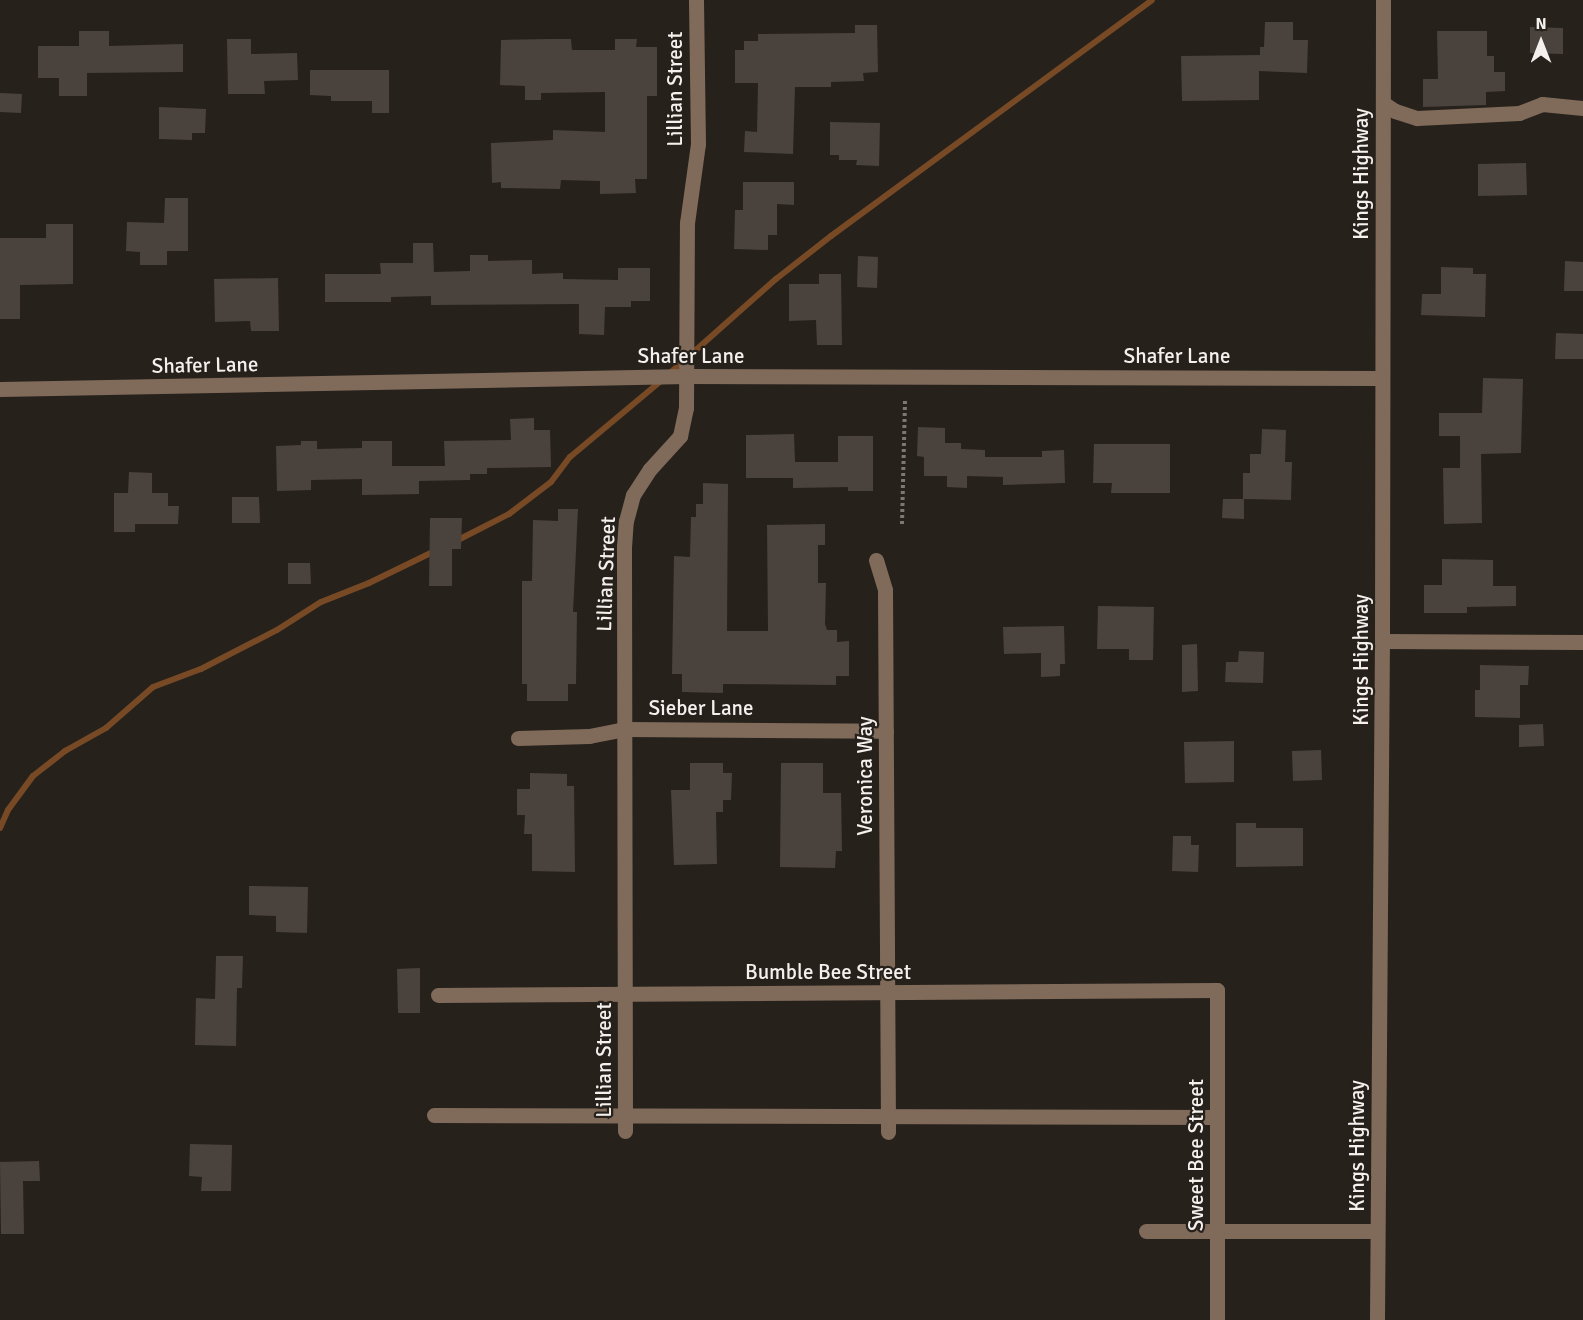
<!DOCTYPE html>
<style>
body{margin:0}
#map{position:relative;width:1583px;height:1320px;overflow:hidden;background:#27211c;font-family:Signika,sans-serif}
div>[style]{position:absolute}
.stream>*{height:6px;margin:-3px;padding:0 3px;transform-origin:3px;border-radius:3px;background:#774a25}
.building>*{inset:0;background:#4a423d}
.path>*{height:4px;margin-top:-2px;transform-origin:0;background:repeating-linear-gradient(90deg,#7d7873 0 3px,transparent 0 6px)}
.minor>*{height:15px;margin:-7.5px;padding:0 7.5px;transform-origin:7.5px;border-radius:7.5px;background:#806b5b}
span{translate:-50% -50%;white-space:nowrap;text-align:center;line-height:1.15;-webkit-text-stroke:4.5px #27211c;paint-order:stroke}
.street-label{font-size:21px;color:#f4f0ed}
.north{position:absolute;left:1511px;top:12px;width:60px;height:60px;-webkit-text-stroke:4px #27211c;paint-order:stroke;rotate:0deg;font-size:16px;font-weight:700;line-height:24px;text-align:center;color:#f4f0ed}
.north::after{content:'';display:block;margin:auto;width:21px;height:27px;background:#f4f0ed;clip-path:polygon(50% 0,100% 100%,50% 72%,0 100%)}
</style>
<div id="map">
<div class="stream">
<i style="left:670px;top:373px;width:142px;rotate:-41.6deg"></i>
<i style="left:776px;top:279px;width:70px;rotate:-38deg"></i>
<i style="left:831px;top:236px;width:398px;rotate:-36.3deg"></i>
<i style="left:454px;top:542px;width:62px;rotate:-27deg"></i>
<i style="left:509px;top:514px;width:53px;rotate:-37.3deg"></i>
<i style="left:551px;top:482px;width:31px;rotate:-53deg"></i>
<i style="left:570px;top:457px;width:120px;rotate:-39.9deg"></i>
<i style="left:0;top:828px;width:20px;rotate:-66deg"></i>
<i style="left:8px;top:810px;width:42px;rotate:-53.7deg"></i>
<i style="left:33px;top:776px;width:41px;rotate:-38deg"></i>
<i style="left:65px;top:751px;width:47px;rotate:-29.3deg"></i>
<i style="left:106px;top:728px;width:62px;rotate:-41.1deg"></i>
<i style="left:153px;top:687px;width:51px;rotate:-20.6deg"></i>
<i style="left:201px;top:669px;width:85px;rotate:-27.2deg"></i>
<i style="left:277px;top:630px;width:52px;rotate:-32.5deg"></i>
<i style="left:321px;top:602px;width:52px;rotate:-21.6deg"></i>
<i style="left:369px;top:583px;width:76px;rotate:-25.9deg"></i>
</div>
<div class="building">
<i style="clip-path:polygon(1265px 22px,1293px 22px,1293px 40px,1308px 40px,1307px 73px,1259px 71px,1259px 100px,1182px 101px,1181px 56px,1260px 55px,1260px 47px,1264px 47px)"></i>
<i style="clip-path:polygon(855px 25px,877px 25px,878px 72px,863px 73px,864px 81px,831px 82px,831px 87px,795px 87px,793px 154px,744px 152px,745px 131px,757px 132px,758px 83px,735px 83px,735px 50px,744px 50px,744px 41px,758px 41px,758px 34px,855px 33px)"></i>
<i style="clip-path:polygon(1530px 27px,1563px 28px,1563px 54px,1530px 53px)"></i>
<i style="clip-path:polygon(79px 31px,109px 31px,109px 46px,183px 44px,183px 72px,87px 73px,87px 96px,59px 96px,59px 78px,38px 78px,38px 46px,79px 46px)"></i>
<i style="clip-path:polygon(1437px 31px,1487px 31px,1487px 56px,1494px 56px,1494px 72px,1505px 72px,1505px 91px,1486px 92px,1486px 105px,1423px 107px,1423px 79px,1438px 79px)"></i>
<i style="clip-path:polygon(227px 39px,251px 39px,251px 54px,297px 53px,298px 80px,264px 81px,265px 94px,228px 94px)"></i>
<i style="clip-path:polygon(549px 39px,571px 39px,572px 50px,615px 50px,615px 39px,637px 39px,636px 47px,657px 47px,657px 96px,647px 96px,647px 179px,635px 179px,636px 193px,600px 194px,600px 181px,561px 180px,560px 189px,501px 188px,501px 182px,492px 183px,491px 143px,553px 140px,553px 130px,605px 132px,605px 92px,541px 93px,541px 100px,525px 100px,525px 86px,500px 85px,501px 40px)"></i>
<i style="clip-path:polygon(310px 70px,389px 70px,389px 113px,372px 113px,372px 101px,331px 101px,331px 96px,310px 95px)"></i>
<i style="clip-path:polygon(0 93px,22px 94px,21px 113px,0 112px)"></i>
<i style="clip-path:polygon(159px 107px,206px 109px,205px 133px,192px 133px,192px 140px,159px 139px)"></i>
<i style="clip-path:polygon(830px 122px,880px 123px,879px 166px,856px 165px,857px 160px,839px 160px,839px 155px,830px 155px)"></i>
<i style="clip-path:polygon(1526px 163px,1527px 195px,1478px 196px,1478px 164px)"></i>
<i style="clip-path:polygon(743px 182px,794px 182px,794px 205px,777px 204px,777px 235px,768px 235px,768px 250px,734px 249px,735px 210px,743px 210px)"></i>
<i style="clip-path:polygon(165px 198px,188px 198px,188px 251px,167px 251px,167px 265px,140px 265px,140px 252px,126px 251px,127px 222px,164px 223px)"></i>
<i style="clip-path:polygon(46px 224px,73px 224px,73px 284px,20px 285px,20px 319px,0 319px,0 238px,46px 238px)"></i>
<i style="clip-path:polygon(413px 243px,433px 243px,434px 272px,470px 271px,470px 255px,488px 255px,488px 261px,532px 260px,532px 274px,563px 273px,563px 279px,618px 280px,618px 268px,650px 268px,650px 301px,631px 301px,631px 307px,605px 307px,604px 335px,579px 334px,579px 304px,431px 305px,431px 296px,391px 297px,391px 302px,325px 302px,325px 274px,381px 274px,380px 263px,413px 263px)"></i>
<i style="clip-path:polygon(858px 256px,878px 257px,877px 288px,857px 287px)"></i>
<i style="clip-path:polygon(1565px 261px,1583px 262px,1583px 291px,1564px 291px)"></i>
<i style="clip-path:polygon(1441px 267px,1473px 268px,1473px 274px,1486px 274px,1485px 317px,1421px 315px,1422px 294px,1441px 294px)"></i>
<i style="clip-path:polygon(819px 274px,841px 274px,842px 345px,817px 345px,816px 320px,789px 321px,789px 284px,819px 284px)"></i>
<i style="clip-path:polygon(278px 278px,279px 331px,251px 331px,250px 321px,215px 322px,214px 279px)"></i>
<i style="clip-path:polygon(1556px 333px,1583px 334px,1583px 359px,1555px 359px)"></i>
<i style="clip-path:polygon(1483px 378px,1523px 379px,1521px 453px,1481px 454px,1482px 523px,1444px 524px,1443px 468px,1460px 468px,1460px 436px,1439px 436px,1439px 413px,1482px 413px)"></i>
<i style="clip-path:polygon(534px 418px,534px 430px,550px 430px,551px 467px,487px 468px,487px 474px,470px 474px,470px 480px,419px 481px,419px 494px,362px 495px,362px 479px,311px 480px,311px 490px,277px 491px,276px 446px,301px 445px,301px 441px,317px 441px,317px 449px,362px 448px,362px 441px,392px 441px,392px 466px,445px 466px,444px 441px,511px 440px,510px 419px)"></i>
<i style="clip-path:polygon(918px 427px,945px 428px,945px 443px,961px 443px,961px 449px,985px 450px,985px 457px,1042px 457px,1042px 451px,1064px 450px,1065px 483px,1003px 485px,1003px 477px,967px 476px,967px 488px,947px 487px,947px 476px,924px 476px,924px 457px,917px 456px)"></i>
<i style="clip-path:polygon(1262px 429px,1286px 430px,1285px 462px,1292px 462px,1291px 500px,1243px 499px,1243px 473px,1250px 473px,1250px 454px,1261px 454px)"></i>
<i style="clip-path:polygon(794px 434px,795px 462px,838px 462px,838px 436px,873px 436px,873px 491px,848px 491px,848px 487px,793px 488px,793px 478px,746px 478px,746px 435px)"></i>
<i style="clip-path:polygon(1094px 444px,1170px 444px,1170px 493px,1111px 493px,1112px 483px,1093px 483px)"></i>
<i style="clip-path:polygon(129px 472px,152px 473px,152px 493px,168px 493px,168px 506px,179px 506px,178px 524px,135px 524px,135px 532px,114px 532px,114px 493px,128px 493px)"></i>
<i style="clip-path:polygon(703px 483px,728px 484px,727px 631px,768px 631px,767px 525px,825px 524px,825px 545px,818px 545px,818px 583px,826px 583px,825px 624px,827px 630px,837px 630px,837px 642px,849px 641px,849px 676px,836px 676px,836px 685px,723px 684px,723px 693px,682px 692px,682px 674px,672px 674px,674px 556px,690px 557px,691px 517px,696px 517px,696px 504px,703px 504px)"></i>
<i style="clip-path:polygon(232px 497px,259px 497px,260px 523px,232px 523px)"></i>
<i style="clip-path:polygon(1223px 499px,1244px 499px,1244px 519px,1222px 518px)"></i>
<i style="clip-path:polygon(558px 509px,578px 509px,573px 612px,577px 612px,576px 684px,568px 684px,568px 701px,527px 701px,527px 684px,522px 684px,522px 581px,532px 581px,533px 520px,558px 521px)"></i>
<i style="clip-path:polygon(430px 518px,462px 518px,461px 549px,452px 549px,452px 586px,429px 586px)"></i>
<i style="clip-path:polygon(1442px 559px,1493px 560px,1493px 586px,1516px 586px,1516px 606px,1467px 607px,1467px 613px,1424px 613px,1424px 585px,1442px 585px)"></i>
<i style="clip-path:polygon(288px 563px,310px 563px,311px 584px,288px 584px)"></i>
<i style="clip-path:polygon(1098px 606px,1154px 607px,1153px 660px,1129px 660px,1129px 649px,1097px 649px)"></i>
<i style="clip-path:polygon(1064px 626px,1065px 664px,1060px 664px,1060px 676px,1041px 677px,1041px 653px,1004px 654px,1003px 627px)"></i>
<i style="clip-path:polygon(1197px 644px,1198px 691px,1182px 692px,1182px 645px)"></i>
<i style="clip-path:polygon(1239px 651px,1264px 652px,1263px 683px,1225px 682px,1226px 662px,1238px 662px)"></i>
<i style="clip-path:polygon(1480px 665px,1529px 666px,1528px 685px,1520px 685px,1520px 718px,1475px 717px,1475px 690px,1480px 690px)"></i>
<i style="clip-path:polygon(1543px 724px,1544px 746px,1519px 747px,1519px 725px)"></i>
<i style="clip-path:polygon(1234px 741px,1234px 782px,1185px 783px,1184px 742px)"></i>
<i style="clip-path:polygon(1321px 750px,1322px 780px,1293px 781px,1292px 751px)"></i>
<i style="clip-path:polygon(690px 763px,723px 763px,723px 773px,732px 773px,731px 800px,723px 800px,723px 812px,716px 812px,717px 864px,674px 865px,671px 790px,690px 790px)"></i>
<i style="clip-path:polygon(781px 763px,823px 763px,823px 793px,841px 793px,842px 851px,836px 851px,835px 868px,780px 867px)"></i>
<i style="clip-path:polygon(530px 773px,567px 774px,567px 786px,574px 786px,575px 872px,532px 871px,532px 834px,524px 834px,525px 815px,517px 815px,517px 789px,530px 789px)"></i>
<i style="clip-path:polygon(1236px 823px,1256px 823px,1256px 828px,1303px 828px,1303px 866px,1236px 867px)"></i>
<i style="clip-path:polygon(1173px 836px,1191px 836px,1191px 845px,1199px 845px,1198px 872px,1172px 871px)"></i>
<i style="clip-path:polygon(249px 886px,308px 887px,307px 933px,276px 932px,276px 916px,249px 915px)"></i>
<i style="clip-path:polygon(216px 956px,243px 956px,242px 988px,237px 988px,236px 1046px,195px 1045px,196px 998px,215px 999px)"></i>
<i style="clip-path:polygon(420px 968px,420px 1013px,398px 1013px,397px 969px)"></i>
<i style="clip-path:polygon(190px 1144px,232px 1145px,231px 1191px,201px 1191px,202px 1177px,189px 1176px)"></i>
<i style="clip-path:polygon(39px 1161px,40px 1181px,23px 1181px,24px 1234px,1px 1234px,0 1162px)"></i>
</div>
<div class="path">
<i style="left:902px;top:524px;width:125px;rotate:-88.6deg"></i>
</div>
<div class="minor">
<i style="left:1383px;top:103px;width:14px;rotate:34deg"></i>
<i style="left:1395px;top:111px;width:23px;rotate:18deg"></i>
<i style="left:1417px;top:118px;width:102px;rotate:-2.8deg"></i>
<i style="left:1519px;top:113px;width:25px;rotate:-21deg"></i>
<i style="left:1542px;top:104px;width:41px;rotate:5.6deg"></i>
<i style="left:0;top:389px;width:687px;rotate:-1.08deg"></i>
<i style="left:687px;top:376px;width:695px;rotate:0.16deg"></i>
<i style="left:876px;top:560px;width:31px;rotate:73deg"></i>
<i style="left:885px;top:590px;width:542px;rotate:89.68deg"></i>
<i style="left:1382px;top:641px;width:201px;rotate:0.3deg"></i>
<i style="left:518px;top:738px;width:71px;rotate:-1.6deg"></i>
<i style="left:589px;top:736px;width:37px;rotate:-11deg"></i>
<i style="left:625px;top:729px;width:261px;rotate:0.4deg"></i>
<i style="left:438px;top:995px;width:779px;rotate:-0.37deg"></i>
<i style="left:1217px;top:990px;width:330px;rotate:90deg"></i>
<i style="left:434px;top:1115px;width:783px;rotate:0.15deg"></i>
<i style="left:625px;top:1131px;width:584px;rotate:-90.1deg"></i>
<i style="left:624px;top:547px;width:26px;rotate:-86deg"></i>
<i style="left:626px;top:521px;width:27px;rotate:-75deg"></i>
<i style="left:633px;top:495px;width:31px;rotate:-57deg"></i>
<i style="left:650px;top:469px;width:45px;rotate:-47.7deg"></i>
<i style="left:680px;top:436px;width:29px;rotate:-78deg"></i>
<i style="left:686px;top:408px;width:185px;rotate:-89.7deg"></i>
<i style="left:687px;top:223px;width:80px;rotate:-82.1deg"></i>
<i style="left:698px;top:144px;width:144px;rotate:-90.8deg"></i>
<i style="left:1146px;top:1231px;width:231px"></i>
<i style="left:1377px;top:1320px;width:679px;rotate:-89.58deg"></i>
<i style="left:1382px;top:641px;width:641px;rotate:-89.91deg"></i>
</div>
<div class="street-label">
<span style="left:675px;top:89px;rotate:-90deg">Lillian Street</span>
<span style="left:1361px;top:174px;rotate:-90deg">Kings Highway</span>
<span style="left:691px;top:356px">Shafer Lane</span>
<span style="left:1177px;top:356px">Shafer Lane</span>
<span style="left:205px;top:365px;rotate:-1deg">Shafer Lane</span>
<span style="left:606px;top:574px;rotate:-88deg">Lillian Street</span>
<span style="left:1361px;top:660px;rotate:-90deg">Kings Highway</span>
<span style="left:701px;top:708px">Sieber Lane</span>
<span style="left:865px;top:776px;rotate:-90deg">Veronica Way</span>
<span style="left:828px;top:972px">Bumble Bee Street</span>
<span style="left:604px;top:1060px;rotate:-90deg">Lillian Street</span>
<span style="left:1357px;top:1146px;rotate:-90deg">Kings Highway</span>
<span style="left:1196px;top:1155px;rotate:-90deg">Sweet Bee Street</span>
</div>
<div class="north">N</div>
</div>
